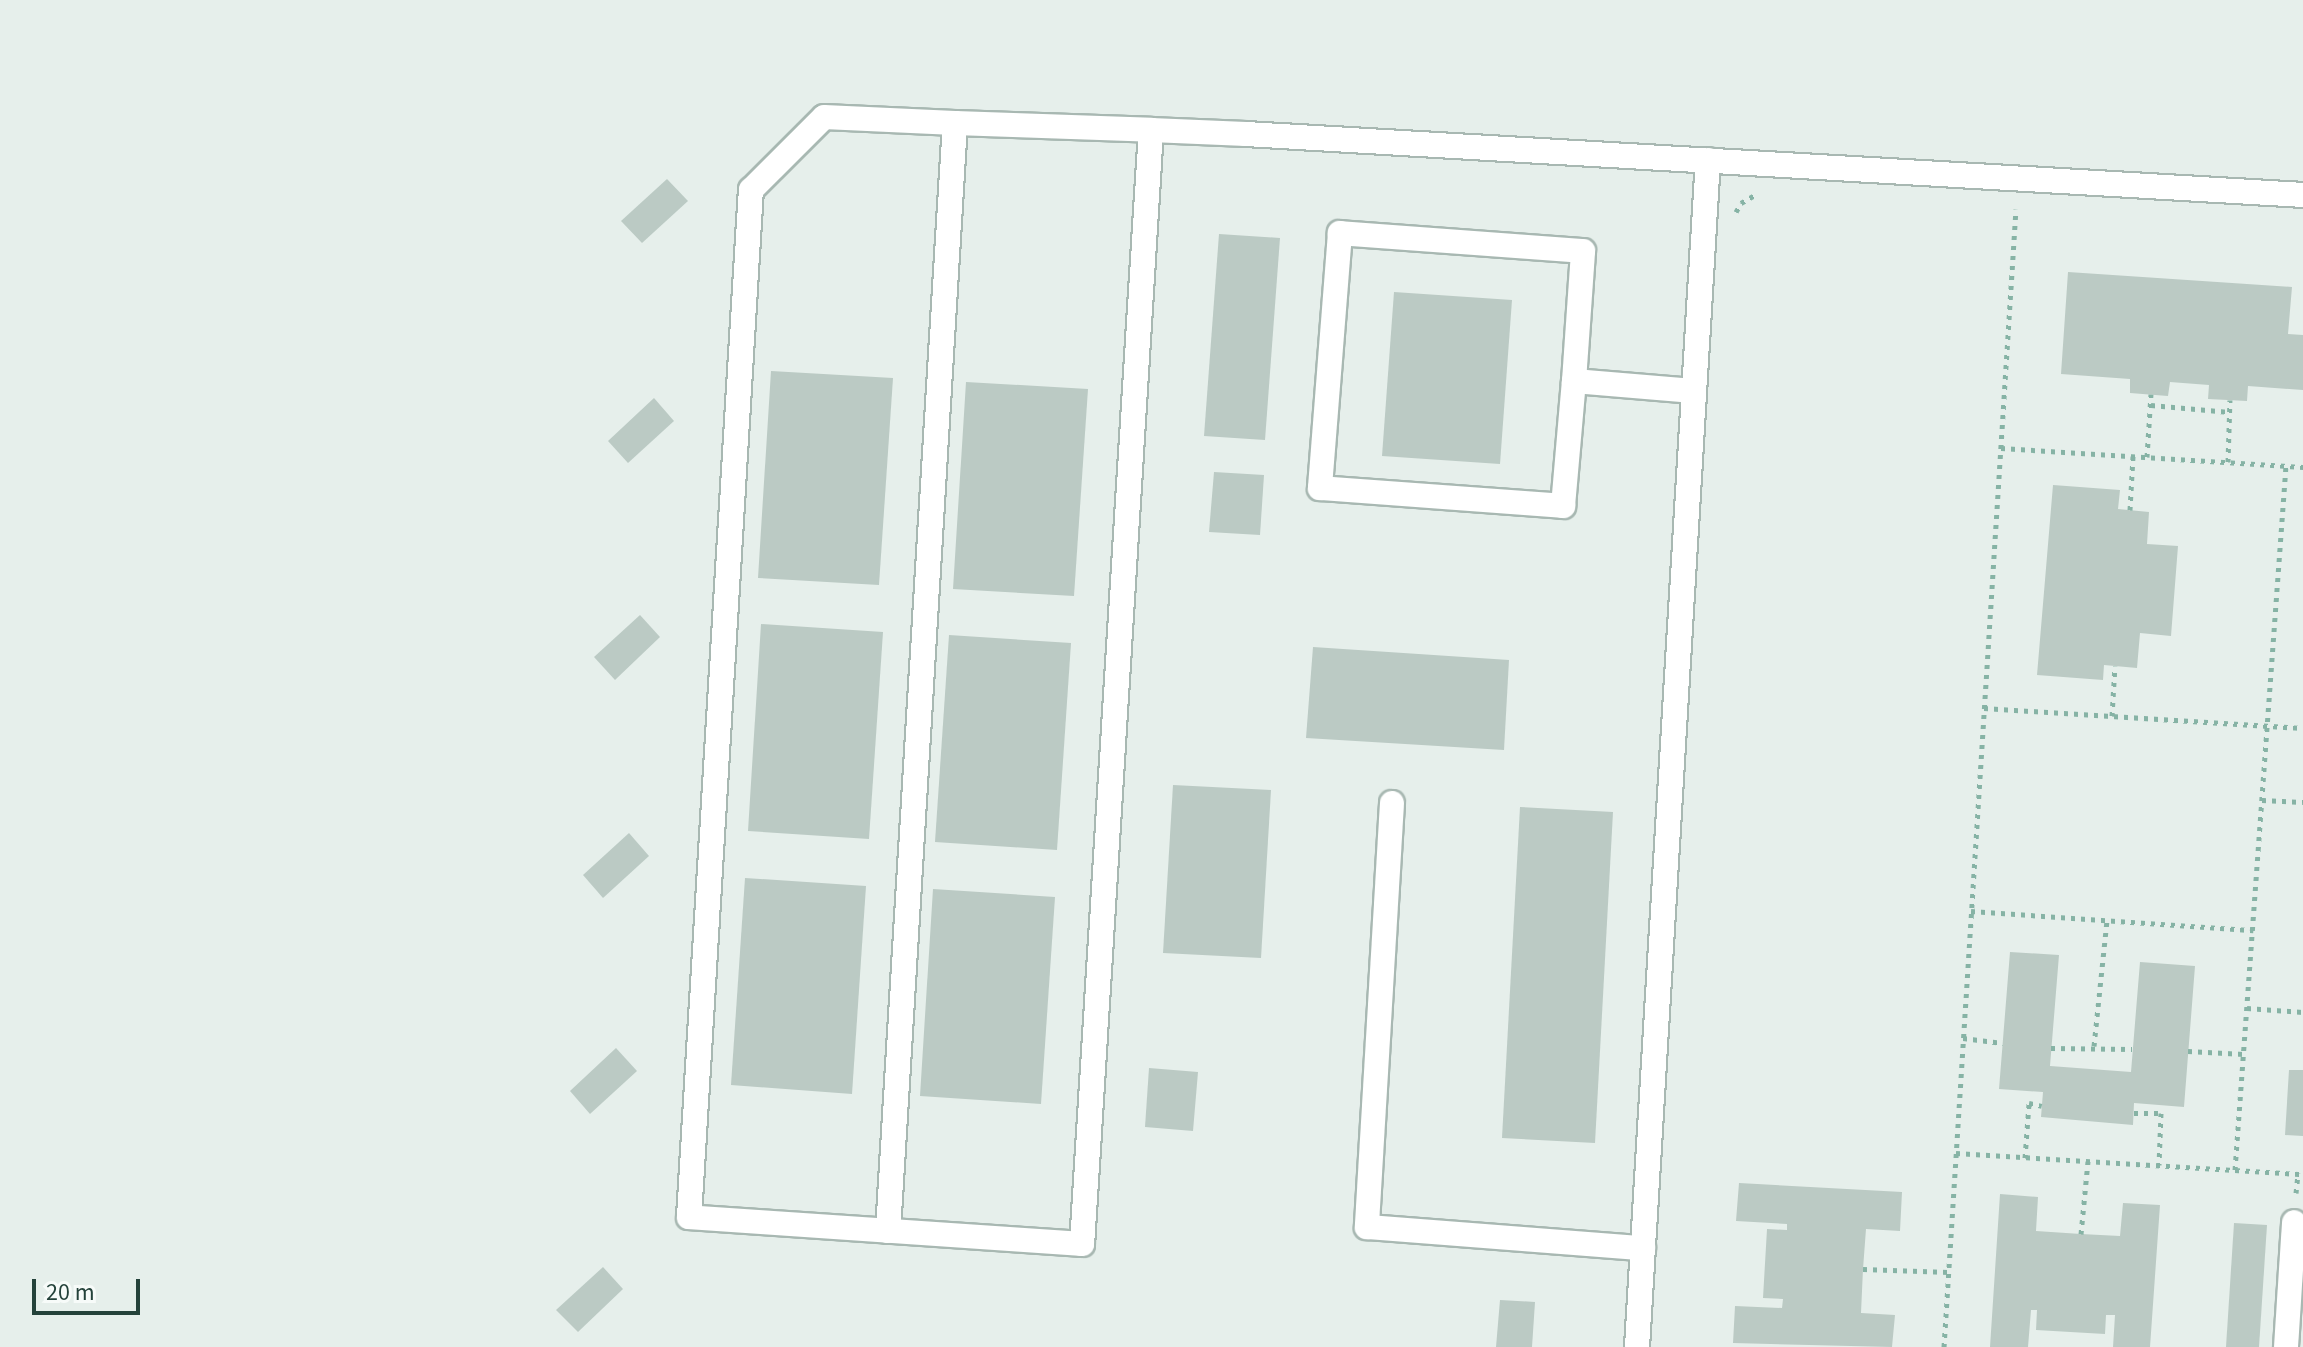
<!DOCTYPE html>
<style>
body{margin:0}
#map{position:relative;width:2303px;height:1347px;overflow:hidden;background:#e6efeb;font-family:"Source Sans 3",sans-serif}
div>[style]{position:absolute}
.building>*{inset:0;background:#bbcac4}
.path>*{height:5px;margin-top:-2.5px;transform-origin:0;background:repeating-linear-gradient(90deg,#86b3a5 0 4px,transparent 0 10px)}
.roads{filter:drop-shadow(2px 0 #a8b8b2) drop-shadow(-2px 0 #a8b8b2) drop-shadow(0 2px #a8b8b2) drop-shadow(0 -2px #a8b8b2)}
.minor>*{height:24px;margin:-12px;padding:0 12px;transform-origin:12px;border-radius:12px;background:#fff}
span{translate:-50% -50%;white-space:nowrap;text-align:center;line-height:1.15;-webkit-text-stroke:8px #f7fbf9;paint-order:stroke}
.scale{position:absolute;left:32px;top:1279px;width:108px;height:36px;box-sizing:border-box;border:4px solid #24423a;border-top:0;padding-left:10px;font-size:24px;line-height:28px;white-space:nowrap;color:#24423a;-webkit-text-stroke:6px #f7fbf9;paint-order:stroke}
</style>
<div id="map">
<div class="building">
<i style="clip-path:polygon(667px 179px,688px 201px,642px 243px,621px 221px)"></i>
<i style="clip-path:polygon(1219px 234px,1280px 238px,1265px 440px,1204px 436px)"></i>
<i style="clip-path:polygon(2068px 272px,2292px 287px,2288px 334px,2303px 335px,2303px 390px,2248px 386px,2247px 401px,2208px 399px,2209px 385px,2170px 382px,2168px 396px,2130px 393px,2130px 379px,2061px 374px)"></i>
<i style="clip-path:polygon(1394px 292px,1512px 300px,1500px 464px,1382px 456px)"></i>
<i style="clip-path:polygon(771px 371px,893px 378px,879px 585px,758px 578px)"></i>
<i style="clip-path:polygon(966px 382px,1088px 389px,1074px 596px,953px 589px)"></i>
<i style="clip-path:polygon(654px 398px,674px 421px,628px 463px,608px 441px)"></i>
<i style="clip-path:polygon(1214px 472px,1264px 475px,1260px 535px,1209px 532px)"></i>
<i style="clip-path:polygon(2053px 485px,2120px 490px,2118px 509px,2149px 512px,2147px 544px,2178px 546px,2171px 636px,2140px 633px,2137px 668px,2104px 665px,2103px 680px,2037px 675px)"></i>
<i style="clip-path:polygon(640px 615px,660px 637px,615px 680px,594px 657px)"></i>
<i style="clip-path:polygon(761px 624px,883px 632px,869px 839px,748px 831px)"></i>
<i style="clip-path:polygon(949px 635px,1071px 643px,1057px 850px,935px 842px)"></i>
<i style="clip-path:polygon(1313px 647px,1509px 660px,1504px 750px,1306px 738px)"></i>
<i style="clip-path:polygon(1173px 785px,1271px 790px,1261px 958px,1163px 953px)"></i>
<i style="clip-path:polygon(1520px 807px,1613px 812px,1595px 1143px,1502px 1138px)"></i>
<i style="clip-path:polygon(629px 833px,649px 856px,603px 898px,583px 875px)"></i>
<i style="clip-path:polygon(745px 878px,866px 886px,852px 1094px,731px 1085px)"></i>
<i style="clip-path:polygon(933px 889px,1055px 897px,1041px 1104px,920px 1096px)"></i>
<i style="clip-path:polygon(2010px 952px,2059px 955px,2050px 1066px,2131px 1072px,2140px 962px,2195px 966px,2184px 1107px,2134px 1103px,2133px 1125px,2041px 1117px,2043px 1092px,1999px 1089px)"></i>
<i style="clip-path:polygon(616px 1048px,637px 1071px,590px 1114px,570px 1091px)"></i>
<i style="clip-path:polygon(1149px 1068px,1198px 1072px,1193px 1131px,1145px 1127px)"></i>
<i style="clip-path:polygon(2289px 1070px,2303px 1070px,2303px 1136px,2285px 1135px)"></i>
<i style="clip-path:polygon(1739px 1183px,1902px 1192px,1900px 1231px,1866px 1229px,1863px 1269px,1861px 1313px,1895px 1315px,1892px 1347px,1733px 1343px,1735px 1306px,1782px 1308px,1783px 1299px,1763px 1298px,1767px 1229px,1787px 1230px,1787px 1224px,1736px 1221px)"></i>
<i style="clip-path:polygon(2000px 1194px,2038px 1197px,2036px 1231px,2081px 1234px,2120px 1236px,2123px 1203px,2160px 1205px,2150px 1347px,2113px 1347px,2115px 1315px,2106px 1315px,2105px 1334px,2036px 1330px,2037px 1310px,2031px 1310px,2028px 1347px,1990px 1347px)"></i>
<i style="clip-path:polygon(2234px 1223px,2267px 1225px,2259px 1347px,2226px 1347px)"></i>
<i style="clip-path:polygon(603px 1267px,623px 1289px,578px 1332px,556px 1310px)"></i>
<i style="clip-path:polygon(1500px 1300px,1535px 1302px,1532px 1347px,1496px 1347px)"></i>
</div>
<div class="path">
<i style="left:1736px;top:212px;width:10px;rotate:-61deg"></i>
<i style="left:1741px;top:203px;width:16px;rotate:-30deg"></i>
<i style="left:2151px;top:405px;width:79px;rotate:5.1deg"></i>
<i style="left:2001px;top:448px;width:303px;rotate:3.6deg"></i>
<i style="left:2147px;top:457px;width:63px;rotate:-86.4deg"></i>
<i style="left:2228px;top:462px;width:62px;rotate:-88.2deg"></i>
<i style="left:2130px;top:510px;width:54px;rotate:-86.8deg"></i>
<i style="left:1984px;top:708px;width:320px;rotate:3.6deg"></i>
<i style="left:2112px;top:716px;width:50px;rotate:-86.6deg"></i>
<i style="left:2262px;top:800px;width:41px;rotate:2.8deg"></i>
<i style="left:1971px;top:911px;width:283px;rotate:3.9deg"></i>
<i style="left:2247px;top:1008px;width:56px;rotate:4.1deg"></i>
<i style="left:1963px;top:1038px;width:40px;rotate:7.1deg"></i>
<i style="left:2094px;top:1046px;width:127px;rotate:-84.1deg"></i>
<i style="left:2051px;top:1048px;width:81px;rotate:0.7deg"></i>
<i style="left:2188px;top:1051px;width:56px;rotate:3.1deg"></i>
<i style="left:2134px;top:1113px;width:27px"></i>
<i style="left:2161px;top:1113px;width:52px;rotate:92.2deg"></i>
<i style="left:1956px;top:1153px;width:348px;rotate:3.5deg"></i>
<i style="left:2025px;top:1158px;width:55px;rotate:-85.8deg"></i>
<i style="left:2029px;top:1103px;width:13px;rotate:13deg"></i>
<i style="left:2235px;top:1170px;width:706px;rotate:-85.86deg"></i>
<i style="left:2296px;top:1193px;width:20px;rotate:-84deg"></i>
<i style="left:2081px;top:1234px;width:73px;rotate:-84.5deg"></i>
<i style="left:1863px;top:1269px;width:86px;rotate:2deg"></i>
<i style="left:1944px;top:1347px;width:1140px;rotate:-86.38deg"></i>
</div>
<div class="roads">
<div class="minor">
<i style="left:1151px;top:130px;width:1116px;rotate:93.54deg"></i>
<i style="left:1082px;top:1244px;width:394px;rotate:-176.1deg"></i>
<i style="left:689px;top:1217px;width:1029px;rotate:-86.55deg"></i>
<i style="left:751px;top:190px;width:103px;rotate:-45deg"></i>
<i style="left:824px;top:117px;width:131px;rotate:2.6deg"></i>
<i style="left:955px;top:123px;width:196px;rotate:2deg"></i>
<i style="left:1151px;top:130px;width:95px;rotate:2.4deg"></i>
<i style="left:1246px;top:134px;width:1059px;rotate:3.3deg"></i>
<i style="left:1574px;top:381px;width:130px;rotate:-86deg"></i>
<i style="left:1583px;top:251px;width:244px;rotate:-175.8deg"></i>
<i style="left:1340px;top:233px;width:256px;rotate:94.5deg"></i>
<i style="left:1320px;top:488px;width:244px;rotate:4.2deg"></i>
<i style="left:1563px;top:506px;width:125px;rotate:-85deg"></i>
<i style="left:1574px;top:381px;width:120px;rotate:4.8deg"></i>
<i style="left:1392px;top:803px;width:425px;rotate:93.4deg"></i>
<i style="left:1367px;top:1227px;width:277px;rotate:4.4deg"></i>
<i style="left:888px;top:1231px;width:1110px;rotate:-86.54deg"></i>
<i style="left:1637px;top:1347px;width:1189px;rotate:-86.58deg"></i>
<i style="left:2286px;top:1347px;width:125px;rotate:-86.3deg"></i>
</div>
</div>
<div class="scale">20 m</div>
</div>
